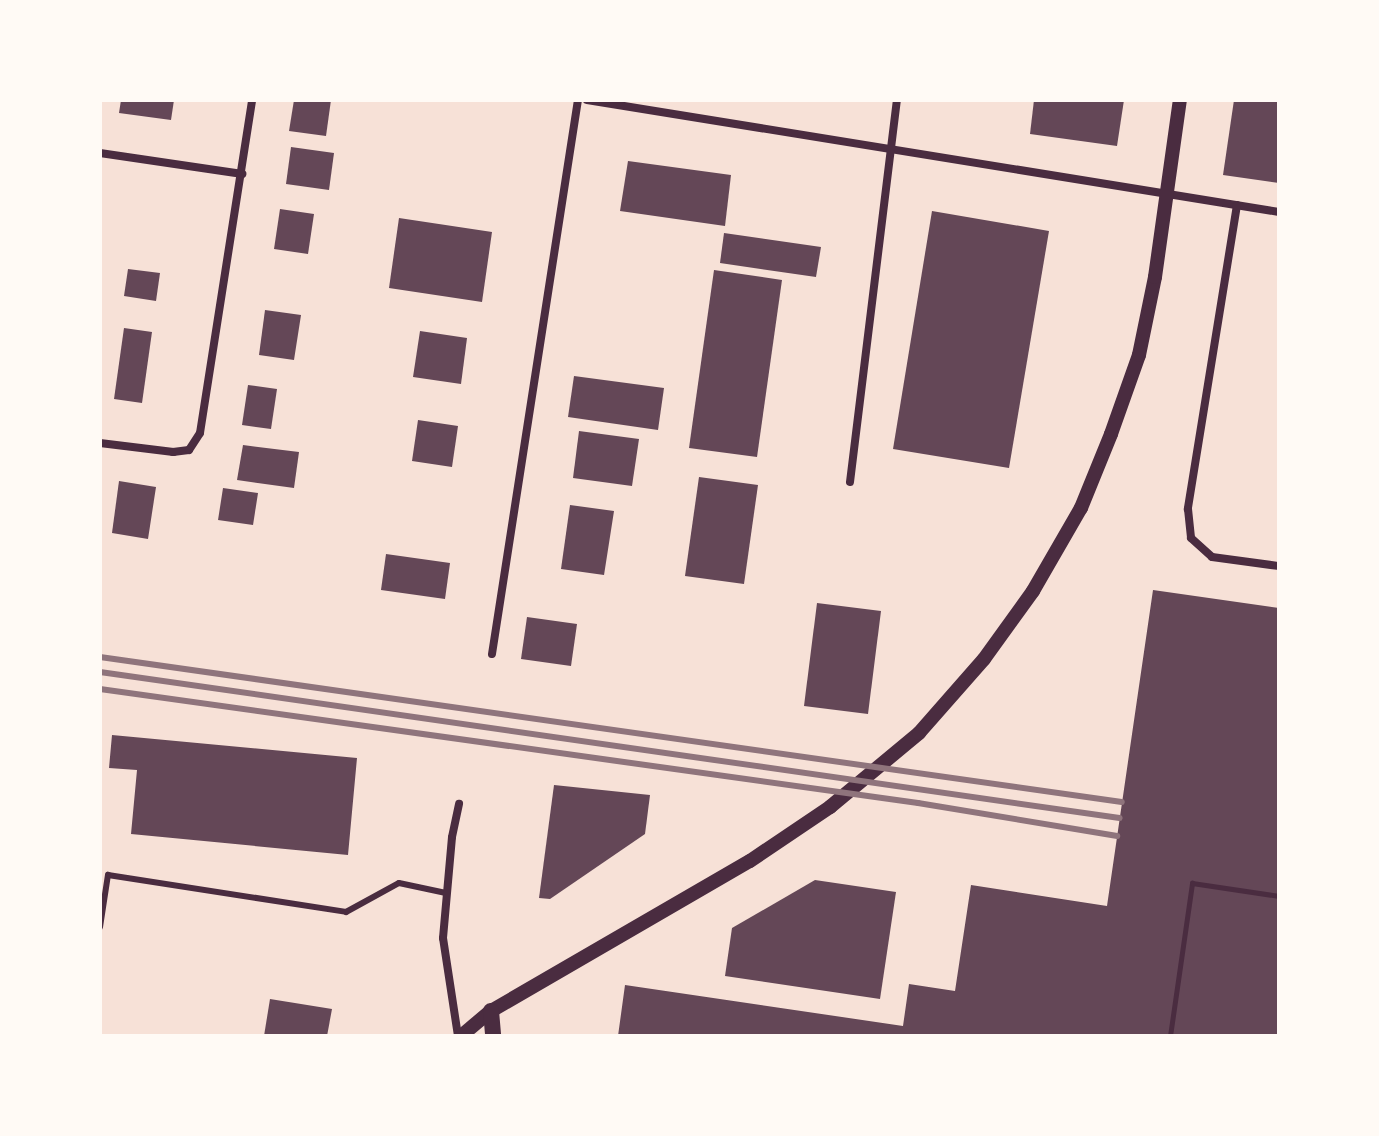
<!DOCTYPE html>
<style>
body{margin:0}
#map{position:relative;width:1379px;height:1136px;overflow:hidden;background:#f7e1d7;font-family:Karla,sans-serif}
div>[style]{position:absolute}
.building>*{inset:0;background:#644757}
.path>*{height:5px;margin:-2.5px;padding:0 2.5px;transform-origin:2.5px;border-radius:2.5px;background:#4a2c40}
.service>*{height:6px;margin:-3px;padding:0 3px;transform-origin:3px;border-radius:3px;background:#4a2c40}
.minor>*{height:8px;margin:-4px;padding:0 4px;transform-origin:4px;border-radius:4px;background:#4a2c40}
.tertiary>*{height:14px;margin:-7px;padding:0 7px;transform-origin:7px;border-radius:7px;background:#4a2c40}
.secondary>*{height:16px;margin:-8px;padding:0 8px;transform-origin:8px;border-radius:8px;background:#4a2c40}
.rail>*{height:6px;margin:-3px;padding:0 3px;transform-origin:3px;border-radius:3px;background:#8f747c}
span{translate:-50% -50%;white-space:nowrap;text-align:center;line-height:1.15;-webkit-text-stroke:8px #fffaf5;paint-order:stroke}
.frame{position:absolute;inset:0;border:102px solid #fffaf5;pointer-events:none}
</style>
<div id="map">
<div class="building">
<i style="clip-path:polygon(121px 100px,174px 100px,171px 120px,119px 113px)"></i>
<i style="clip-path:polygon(294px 100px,331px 100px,326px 136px,289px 131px)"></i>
<i style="clip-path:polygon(1034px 100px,1124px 100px,1117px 146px,1030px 134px)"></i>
<i style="clip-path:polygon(1234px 100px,1279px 100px,1279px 183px,1223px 175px)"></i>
<i style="clip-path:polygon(291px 147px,334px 153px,329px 190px,286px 184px)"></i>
<i style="clip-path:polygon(628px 161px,731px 175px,725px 226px,620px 211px)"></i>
<i style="clip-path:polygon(280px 209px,314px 214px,308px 254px,274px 249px)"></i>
<i style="clip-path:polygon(932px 211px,1049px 231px,1009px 468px,893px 449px)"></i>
<i style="clip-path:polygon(399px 218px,492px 232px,482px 302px,389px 288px)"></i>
<i style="clip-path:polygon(724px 233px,821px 247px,816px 277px,720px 263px)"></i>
<i style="clip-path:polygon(128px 269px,160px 273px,156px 301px,124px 296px)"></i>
<i style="clip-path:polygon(714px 270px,782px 280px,757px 457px,689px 448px)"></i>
<i style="clip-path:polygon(265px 310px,301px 315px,294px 360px,259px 355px)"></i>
<i style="clip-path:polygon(124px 328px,152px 332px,142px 403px,114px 399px)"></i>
<i style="clip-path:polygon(420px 331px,467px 338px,461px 384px,413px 377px)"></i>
<i style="clip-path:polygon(574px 376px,664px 388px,658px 430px,568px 417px)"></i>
<i style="clip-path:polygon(248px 385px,277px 389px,271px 429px,242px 425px)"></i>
<i style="clip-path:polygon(418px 420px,458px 426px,452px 467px,412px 461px)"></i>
<i style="clip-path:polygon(579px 431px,639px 439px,632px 486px,573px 478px)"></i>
<i style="clip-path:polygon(243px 445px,299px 452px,294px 488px,237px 480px)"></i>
<i style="clip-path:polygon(699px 477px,758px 485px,744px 584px,685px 576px)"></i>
<i style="clip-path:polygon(119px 481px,156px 487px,148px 539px,112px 533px)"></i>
<i style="clip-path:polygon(223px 488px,258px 493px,253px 525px,218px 520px)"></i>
<i style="clip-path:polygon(570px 505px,614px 511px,604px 575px,561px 569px)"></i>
<i style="clip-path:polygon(386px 554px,450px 563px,445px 599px,381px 590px)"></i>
<i style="clip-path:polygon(1153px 590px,1279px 608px,1279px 1036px,618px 1036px,625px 985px,903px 1026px,909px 984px,955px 991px,971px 885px,1107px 906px)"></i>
<i style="clip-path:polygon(817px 603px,881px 611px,868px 714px,804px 706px)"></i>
<i style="clip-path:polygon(527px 617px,577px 624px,571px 666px,521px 659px)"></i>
<i style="clip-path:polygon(112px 735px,357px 758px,348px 855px,131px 834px,137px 770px,109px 768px)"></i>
<i style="clip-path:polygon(554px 785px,650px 795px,645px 834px,550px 899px,539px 898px)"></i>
<i style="clip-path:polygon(815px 880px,896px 892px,880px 999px,725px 976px,732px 928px)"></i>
<i style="clip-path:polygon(270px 999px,332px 1009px,327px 1036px,264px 1036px)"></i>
</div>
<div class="path">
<i style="left:1170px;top:1036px;width:155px;rotate:-81.8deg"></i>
<i style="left:1192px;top:883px;width:88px;rotate:8.5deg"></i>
</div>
<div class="service">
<i style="left:100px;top:927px;width:53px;rotate:-81.3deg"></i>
<i style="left:108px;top:875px;width:241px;rotate:8.8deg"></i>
<i style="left:346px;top:912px;width:60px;rotate:-28.7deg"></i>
<i style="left:399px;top:883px;width:48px;rotate:12deg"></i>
</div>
<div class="minor">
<i style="left:587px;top:100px;width:701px;rotate:9.19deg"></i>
<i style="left:100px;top:153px;width:144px;rotate:8.4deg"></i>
<i style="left:1237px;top:205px;width:308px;rotate:99.2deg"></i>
<i style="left:1188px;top:509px;width:29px;rotate:84deg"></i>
<i style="left:1191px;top:538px;width:28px;rotate:42deg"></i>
<i style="left:1212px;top:557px;width:68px;rotate:7.7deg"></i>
<i style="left:100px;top:443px;width:74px;rotate:7deg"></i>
<i style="left:173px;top:452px;width:16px;rotate:-7deg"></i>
<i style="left:189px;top:450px;width:20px;rotate:-57deg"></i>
<i style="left:200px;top:433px;width:337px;rotate:-81.1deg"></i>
<i style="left:850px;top:482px;width:385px;rotate:-83deg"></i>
<i style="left:492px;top:654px;width:561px;rotate:-81.18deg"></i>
<i style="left:458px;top:1036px;width:99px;rotate:-98.7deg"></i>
<i style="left:443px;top:938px;width:101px;rotate:-84.9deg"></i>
<i style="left:452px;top:837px;width:34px;rotate:-78deg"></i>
</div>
<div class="tertiary">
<i style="left:461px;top:1036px;width:39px;rotate:-40deg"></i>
<i style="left:491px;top:1011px;width:299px;rotate:-30.1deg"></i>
<i style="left:750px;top:861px;width:97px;rotate:-34deg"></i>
<i style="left:830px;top:807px;width:116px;rotate:-39.7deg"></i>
<i style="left:919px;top:733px;width:98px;rotate:-48.7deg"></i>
<i style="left:984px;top:659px;width:84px;rotate:-54.2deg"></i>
<i style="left:1033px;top:591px;width:96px;rotate:-60deg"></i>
<i style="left:1081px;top:508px;width:80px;rotate:-67.9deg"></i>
<i style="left:1111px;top:434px;width:84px;rotate:-70.5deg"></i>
<i style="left:1139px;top:355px;width:80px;rotate:-78.4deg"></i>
<i style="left:1155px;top:277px;width:179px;rotate:-82deg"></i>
</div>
<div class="secondary">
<i style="left:491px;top:1011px;width:25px;rotate:85deg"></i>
</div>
<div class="rail">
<i style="left:100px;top:657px;width:1032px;rotate:8.08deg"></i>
<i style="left:100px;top:672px;width:1030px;rotate:8.15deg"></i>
<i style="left:100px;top:689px;width:826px;rotate:7.93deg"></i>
<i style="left:918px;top:803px;width:202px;rotate:9.4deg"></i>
</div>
<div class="frame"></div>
</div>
